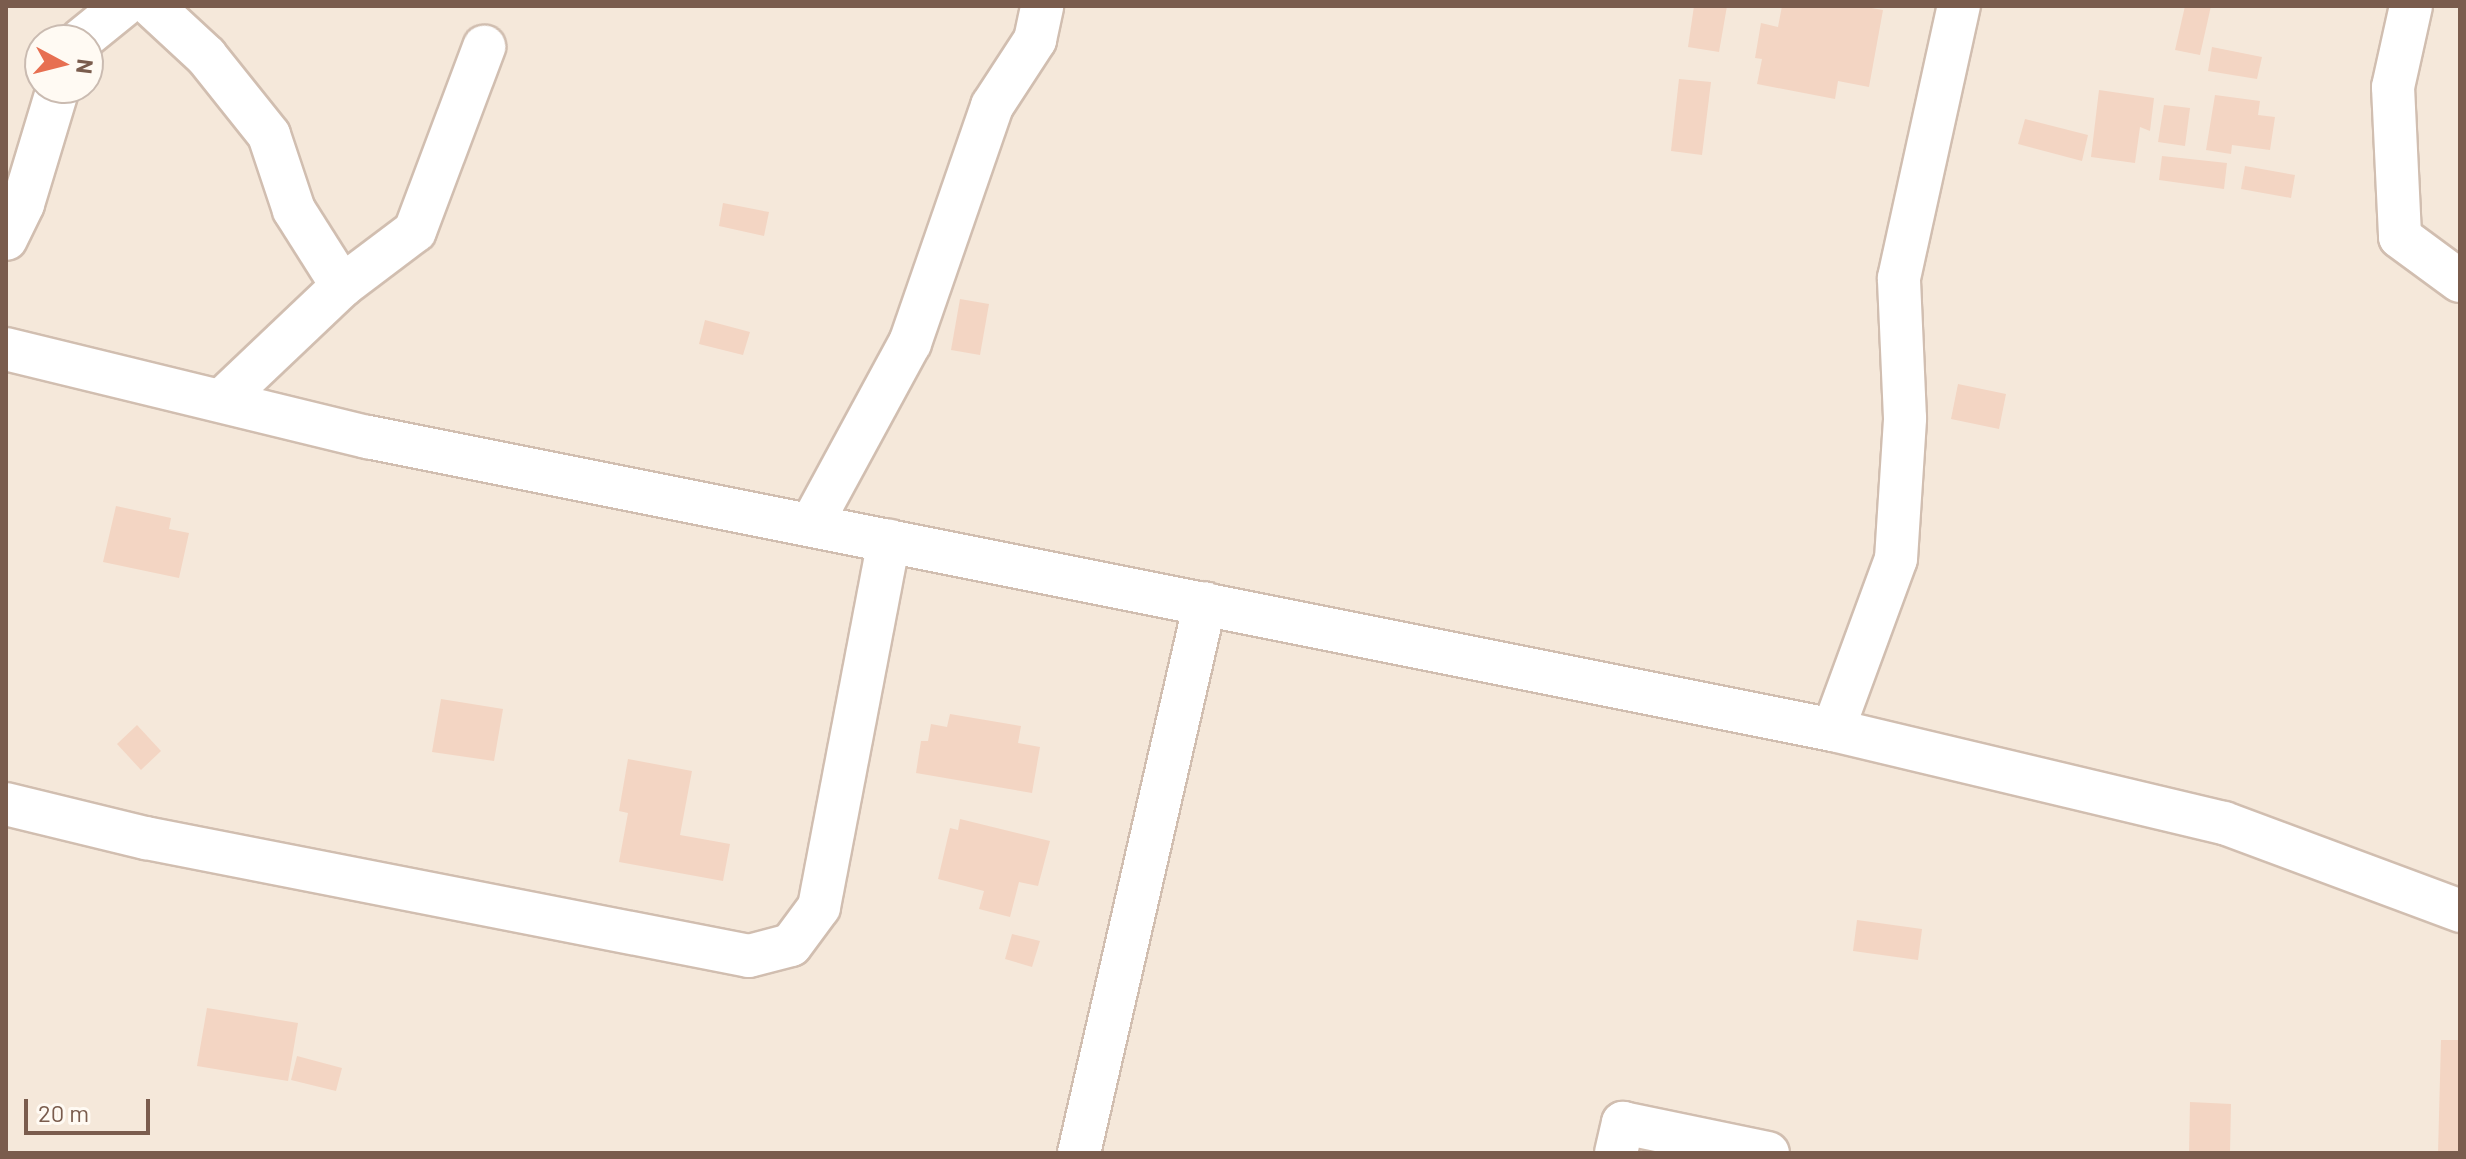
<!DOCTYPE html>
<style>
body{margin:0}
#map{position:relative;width:2466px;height:1159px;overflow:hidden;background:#fdf6ec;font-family:Barlow,sans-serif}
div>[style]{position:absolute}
.residential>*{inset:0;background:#f5e8da}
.building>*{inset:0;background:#f3d5c3}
.roads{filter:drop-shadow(2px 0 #d1beb0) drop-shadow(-2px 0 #d1beb0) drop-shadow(0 2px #d1beb0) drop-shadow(0 -2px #d1beb0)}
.minor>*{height:42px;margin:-21px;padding:0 21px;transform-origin:21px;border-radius:21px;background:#fff}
span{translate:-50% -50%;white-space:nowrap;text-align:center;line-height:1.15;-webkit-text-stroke:8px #fffaf3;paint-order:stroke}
.frame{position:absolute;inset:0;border:8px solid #7a5c4d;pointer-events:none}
.north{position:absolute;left:24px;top:24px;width:80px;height:80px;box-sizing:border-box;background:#fffaf3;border:2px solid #cabbb1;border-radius:50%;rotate:97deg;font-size:22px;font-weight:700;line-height:32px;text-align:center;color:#7a5c4d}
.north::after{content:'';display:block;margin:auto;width:28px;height:36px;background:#e76f51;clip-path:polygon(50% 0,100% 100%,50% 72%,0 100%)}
.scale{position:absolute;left:24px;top:1099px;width:126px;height:36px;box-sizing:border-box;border:4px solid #7a5c4d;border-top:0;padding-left:10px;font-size:24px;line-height:28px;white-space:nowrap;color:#7a5c4d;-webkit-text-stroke:6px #fffaf3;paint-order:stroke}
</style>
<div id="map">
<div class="residential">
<i style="clip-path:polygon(evenodd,6px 6px,2460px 6px,2460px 1153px,6px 1153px,6px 6px,40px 40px,88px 40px,88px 88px,40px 88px,40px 40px)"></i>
</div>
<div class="building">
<i style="clip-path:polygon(1694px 6px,1727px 6px,1719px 52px,1688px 47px)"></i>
<i style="clip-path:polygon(1782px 6px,1860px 6px,1883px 10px,1869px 87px,1838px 81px,1835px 99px,1757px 84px,1762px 59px,1755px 58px,1761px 23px,1778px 27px)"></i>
<i style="clip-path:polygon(2185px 6px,2211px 6px,2200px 55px,2175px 50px)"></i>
<i style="clip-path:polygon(2212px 47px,2262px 57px,2257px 79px,2208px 71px)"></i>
<i style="clip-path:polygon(1679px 79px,1711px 82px,1702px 155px,1671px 151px)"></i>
<i style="clip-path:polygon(2099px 90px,2154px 98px,2150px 131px,2140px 127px,2135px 163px,2091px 157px)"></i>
<i style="clip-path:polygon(2215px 95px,2260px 101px,2258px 115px,2275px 117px,2270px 150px,2232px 145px,2231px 154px,2206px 150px)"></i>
<i style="clip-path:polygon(2164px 105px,2190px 108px,2185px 146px,2158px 142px)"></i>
<i style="clip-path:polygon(2025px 119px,2088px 135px,2082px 161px,2018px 144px)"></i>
<i style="clip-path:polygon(2162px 156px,2227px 163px,2224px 189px,2159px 180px)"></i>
<i style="clip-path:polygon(2245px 166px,2295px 175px,2291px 198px,2241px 189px)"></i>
<i style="clip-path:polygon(723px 203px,769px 212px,764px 236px,719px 226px)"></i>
<i style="clip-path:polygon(960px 299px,989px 304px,980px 355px,951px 350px)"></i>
<i style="clip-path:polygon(705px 320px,750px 332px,743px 355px,699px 344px)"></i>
<i style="clip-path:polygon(1958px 384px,2006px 394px,1999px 429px,1951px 419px)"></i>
<i style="clip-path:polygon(116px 506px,171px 518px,169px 529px,189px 533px,179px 578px,103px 562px)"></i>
<i style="clip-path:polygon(441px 699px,503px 709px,494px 761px,432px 752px)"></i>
<i style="clip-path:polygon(950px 714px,1021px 726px,1018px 743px,1040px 747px,1032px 793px,916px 773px,921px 741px,928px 741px,931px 724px,947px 727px)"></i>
<i style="clip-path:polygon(137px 725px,161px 751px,141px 770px,117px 744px)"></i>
<i style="clip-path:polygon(628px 759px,692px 771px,680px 835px,730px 844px,723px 881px,619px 862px,628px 813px,619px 811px)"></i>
<i style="clip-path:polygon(960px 819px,1050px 841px,1038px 886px,1019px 882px,1010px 917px,979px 909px,984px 891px,938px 879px,950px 828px,958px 830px)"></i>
<i style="clip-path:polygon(1857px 920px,1922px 929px,1918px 960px,1853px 951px)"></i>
<i style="clip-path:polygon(1012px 934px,1040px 941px,1032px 967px,1005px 959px)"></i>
<i style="clip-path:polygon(207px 1008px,298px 1023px,288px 1081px,197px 1066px)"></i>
<i style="clip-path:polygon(2441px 1040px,2460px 1040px,2460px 1153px,2438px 1153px)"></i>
<i style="clip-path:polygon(297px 1056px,342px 1068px,336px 1091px,291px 1080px)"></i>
<i style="clip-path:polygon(2190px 1102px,2231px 1104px,2230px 1153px,2189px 1153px)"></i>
</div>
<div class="roads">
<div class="minor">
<i style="left:152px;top:6px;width:74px;rotate:42.8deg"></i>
<i style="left:206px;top:56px;width:101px;rotate:51.4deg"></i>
<i style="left:269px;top:135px;width:79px;rotate:71.6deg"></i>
<i style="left:294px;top:210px;width:90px;rotate:57.7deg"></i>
<i style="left:2411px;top:6px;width:83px;rotate:102.5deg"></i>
<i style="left:2393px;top:87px;width:150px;rotate:87.3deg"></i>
<i style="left:2400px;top:237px;width:74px;rotate:36.3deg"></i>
<i style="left:81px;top:40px;width:54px;rotate:-39deg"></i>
<i style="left:6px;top:239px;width:39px;rotate:-64deg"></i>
<i style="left:23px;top:204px;width:121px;rotate:-73.2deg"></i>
<i style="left:6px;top:349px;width:373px;rotate:13.7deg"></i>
<i style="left:368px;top:437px;width:1494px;rotate:11.31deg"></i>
<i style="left:1833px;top:730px;width:402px;rotate:13.4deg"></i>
<i style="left:2224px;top:823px;width:252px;rotate:20.4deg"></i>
<i style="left:222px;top:400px;width:166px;rotate:-43.5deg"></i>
<i style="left:342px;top:286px;width:91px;rotate:-37deg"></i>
<i style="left:415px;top:231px;width:197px;rotate:-69.4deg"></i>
<i style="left:811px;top:525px;width:207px;rotate:-61.5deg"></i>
<i style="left:910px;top:343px;width:251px;rotate:-70.9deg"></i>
<i style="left:992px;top:106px;width:79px;rotate:-56.9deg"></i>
<i style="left:1035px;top:40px;width:35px;rotate:-78deg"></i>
<i style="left:1833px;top:730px;width:182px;rotate:-69.8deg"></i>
<i style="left:1896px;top:559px;width:141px;rotate:-86.3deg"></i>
<i style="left:1905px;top:418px;width:140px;rotate:-92.5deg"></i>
<i style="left:1899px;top:278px;width:279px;rotate:-77.6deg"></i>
<i style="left:6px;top:804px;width:144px;rotate:13.7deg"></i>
<i style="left:146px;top:838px;width:614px;rotate:11.07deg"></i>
<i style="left:749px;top:956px;width:43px;rotate:-14.7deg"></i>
<i style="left:791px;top:945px;width:47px;rotate:-53.6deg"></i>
<i style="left:819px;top:907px;width:373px;rotate:-79.2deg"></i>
<i style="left:1079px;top:1153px;width:564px;rotate:-77.1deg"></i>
<i style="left:1616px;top:1153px;width:31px;rotate:-77deg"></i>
<i style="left:1623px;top:1123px;width:148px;rotate:11.7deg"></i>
</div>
</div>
<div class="frame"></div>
<div class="north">N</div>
<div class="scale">20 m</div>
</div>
